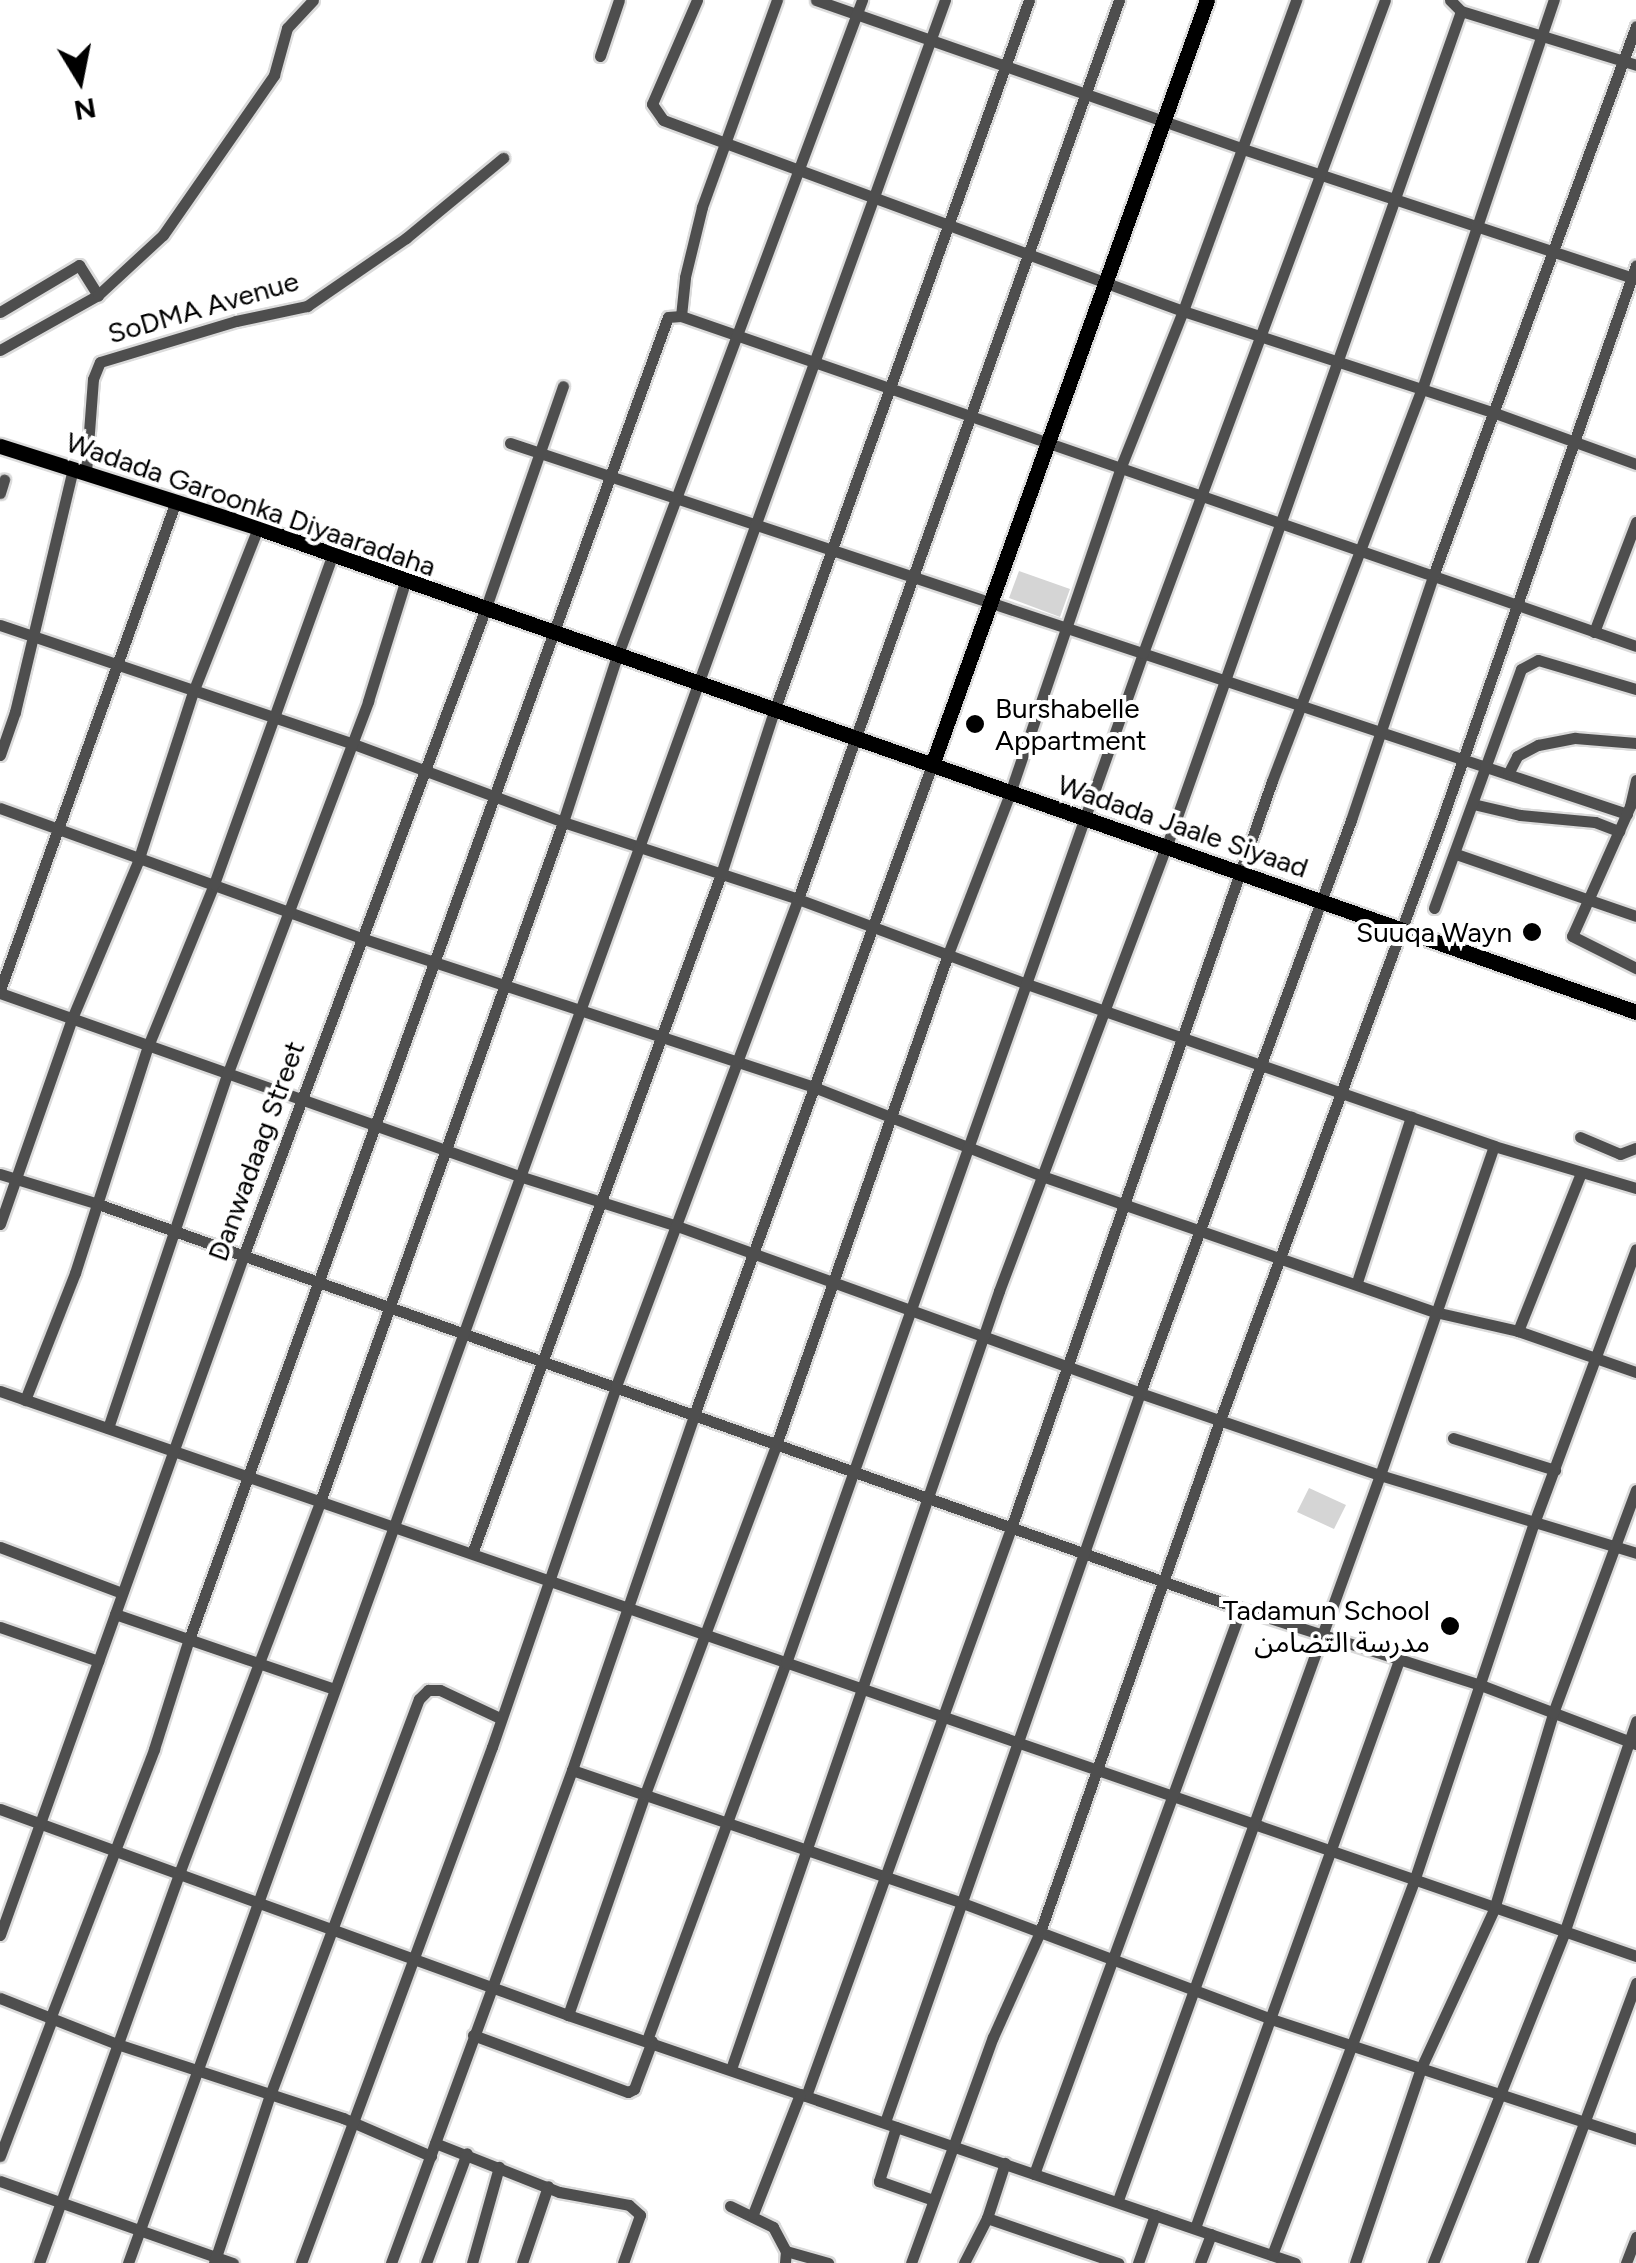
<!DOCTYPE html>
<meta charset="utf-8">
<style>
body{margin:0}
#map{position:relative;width:1636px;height:2263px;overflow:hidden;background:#fff;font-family:Figtree,"Noto Sans Arabic",sans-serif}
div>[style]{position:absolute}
.green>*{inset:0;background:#d5d5d5}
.roads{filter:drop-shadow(2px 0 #dbdbdb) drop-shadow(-2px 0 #dbdbdb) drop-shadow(0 2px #dbdbdb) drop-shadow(0 -2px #dbdbdb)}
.minor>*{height:11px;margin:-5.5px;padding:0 5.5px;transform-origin:5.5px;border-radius:5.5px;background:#4e4e4e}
.major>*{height:15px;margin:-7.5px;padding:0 7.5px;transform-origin:7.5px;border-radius:7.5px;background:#000}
.dots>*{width:28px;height:28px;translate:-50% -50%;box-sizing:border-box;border:5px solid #fff;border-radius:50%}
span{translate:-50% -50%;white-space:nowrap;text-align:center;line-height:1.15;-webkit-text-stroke:8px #fff;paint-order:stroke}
.street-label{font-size:28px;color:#000}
.poi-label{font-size:28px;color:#000}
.left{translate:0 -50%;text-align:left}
.right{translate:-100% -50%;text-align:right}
.north{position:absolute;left:30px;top:30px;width:100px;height:100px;-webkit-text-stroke:8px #fff;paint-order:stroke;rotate:170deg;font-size:28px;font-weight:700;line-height:40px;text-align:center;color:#000}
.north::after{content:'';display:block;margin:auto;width:35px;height:45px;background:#000;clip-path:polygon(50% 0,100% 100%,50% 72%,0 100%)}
</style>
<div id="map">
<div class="green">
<i style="clip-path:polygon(1019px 571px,1070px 589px,1060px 617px,1009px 598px)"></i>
<i style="clip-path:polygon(1309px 1488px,1346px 1505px,1334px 1529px,1297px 1512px)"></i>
</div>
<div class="roads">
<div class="minor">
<i style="left:697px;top:0;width:113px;rotate:113.4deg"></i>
<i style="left:652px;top:104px;width:19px;rotate:55deg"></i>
<i style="left:663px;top:120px;width:554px;rotate:20.17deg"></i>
<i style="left:1183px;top:311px;width:328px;rotate:18.1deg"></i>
<i style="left:1495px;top:413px;width:150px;rotate:19.9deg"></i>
<i style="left:816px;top:0;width:452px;rotate:19.2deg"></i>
<i style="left:1243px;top:149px;width:414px;rotate:18.3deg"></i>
<i style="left:1450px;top:0;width:16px;rotate:45deg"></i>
<i style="left:1461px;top:11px;width:183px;rotate:17.1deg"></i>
<i style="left:600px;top:56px;width:59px;rotate:-71.3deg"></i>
<i style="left:0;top:312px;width:92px;rotate:-30.7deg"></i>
<i style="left:79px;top:265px;width:36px;rotate:58deg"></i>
<i style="left:681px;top:316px;width:39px;rotate:-84deg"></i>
<i style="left:685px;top:277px;width:72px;rotate:-76.3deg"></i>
<i style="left:702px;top:207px;width:220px;rotate:-70.1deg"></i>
<i style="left:0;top:350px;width:112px;rotate:-29.3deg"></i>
<i style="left:98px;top:295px;width:88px;rotate:-42.7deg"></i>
<i style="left:163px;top:235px;width:195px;rotate:-55.2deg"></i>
<i style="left:274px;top:75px;width:49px;rotate:-74.5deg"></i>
<i style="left:287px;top:28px;width:38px;rotate:-47deg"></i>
<i style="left:510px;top:443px;width:1177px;rotate:18.37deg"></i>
<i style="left:86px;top:472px;width:93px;rotate:-85.7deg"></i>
<i style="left:93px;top:379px;width:18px;rotate:-68deg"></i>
<i style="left:100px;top:362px;width:142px;rotate:-16.8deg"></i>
<i style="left:236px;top:321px;width:73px;rotate:-11.9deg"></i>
<i style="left:307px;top:306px;width:120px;rotate:-34.5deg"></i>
<i style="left:406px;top:238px;width:126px;rotate:-39.5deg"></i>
<i style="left:0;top:493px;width:14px;rotate:-73deg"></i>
<i style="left:0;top:625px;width:370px;rotate:18.6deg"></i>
<i style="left:351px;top:743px;width:226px;rotate:20.4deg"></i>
<i style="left:563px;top:822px;width:247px;rotate:18.1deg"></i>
<i style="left:798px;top:899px;width:244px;rotate:20.4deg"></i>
<i style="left:1027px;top:984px;width:494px;rotate:19.1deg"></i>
<i style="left:1494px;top:1146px;width:148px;rotate:16.5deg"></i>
<i style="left:1594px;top:632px;width:118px;rotate:-69.1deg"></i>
<i style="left:0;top:755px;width:46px;rotate:-70.8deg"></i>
<i style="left:15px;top:712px;width:250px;rotate:-76.6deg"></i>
<i style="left:1508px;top:774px;width:20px;rotate:-63deg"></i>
<i style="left:1517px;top:756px;width:24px;rotate:-28deg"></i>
<i style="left:1538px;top:745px;width:38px;rotate:-11deg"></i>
<i style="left:1575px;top:738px;width:61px;rotate:4.7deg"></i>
<i style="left:1636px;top:780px;width:27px;rotate:103deg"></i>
<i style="left:1630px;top:806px;width:142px;rotate:114deg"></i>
<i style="left:1572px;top:936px;width:72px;rotate:26.6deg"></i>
<i style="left:1473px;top:804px;width:48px;rotate:13.2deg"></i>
<i style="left:1520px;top:815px;width:75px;rotate:5.3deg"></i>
<i style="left:1595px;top:822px;width:26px;rotate:21deg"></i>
<i style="left:0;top:808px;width:384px;rotate:19.8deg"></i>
<i style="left:361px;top:938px;width:477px;rotate:18.2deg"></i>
<i style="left:814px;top:1087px;width:248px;rotate:21.3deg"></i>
<i style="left:1045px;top:1177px;width:413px;rotate:19.1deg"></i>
<i style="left:1435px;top:1312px;width:85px;rotate:12.9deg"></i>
<i style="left:1518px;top:1331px;width:125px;rotate:19.2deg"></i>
<i style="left:1456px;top:854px;width:190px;rotate:19deg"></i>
<i style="left:1434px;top:908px;width:254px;rotate:-70deg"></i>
<i style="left:1521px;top:669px;width:19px;rotate:-28deg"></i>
<i style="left:1538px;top:660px;width:102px;rotate:16.5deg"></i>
<i style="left:0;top:990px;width:520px;rotate:-70.21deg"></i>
<i style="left:0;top:993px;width:553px;rotate:19.42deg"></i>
<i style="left:522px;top:1177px;width:163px;rotate:17.5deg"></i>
<i style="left:677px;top:1226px;width:492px;rotate:19.8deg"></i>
<i style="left:1140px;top:1393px;width:254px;rotate:18.9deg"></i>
<i style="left:1380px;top:1475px;width:268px;rotate:16.9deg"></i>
<i style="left:1580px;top:1137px;width:43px;rotate:23deg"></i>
<i style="left:1620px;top:1154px;width:17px;rotate:-21deg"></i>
<i style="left:0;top:1174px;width:102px;rotate:17deg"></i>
<i style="left:98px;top:1204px;width:1213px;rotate:19.51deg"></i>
<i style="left:1241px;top:1609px;width:249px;rotate:17.6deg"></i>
<i style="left:1478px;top:1684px;width:169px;rotate:20.8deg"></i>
<i style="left:0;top:1224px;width:220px;rotate:-70.7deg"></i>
<i style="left:73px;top:1016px;width:168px;rotate:-67.2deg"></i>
<i style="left:138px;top:861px;width:178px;rotate:-72deg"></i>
<i style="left:193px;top:692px;width:176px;rotate:-68.4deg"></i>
<i style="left:1357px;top:1282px;width:174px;rotate:-71.9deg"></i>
<i style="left:1518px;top:1331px;width:170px;rotate:-68.3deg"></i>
<i style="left:0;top:1391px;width:1731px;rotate:19.05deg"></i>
<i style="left:25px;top:1400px;width:136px;rotate:-68.5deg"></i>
<i style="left:75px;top:1273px;width:238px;rotate:-72.2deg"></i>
<i style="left:148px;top:1046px;width:175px;rotate:-67.8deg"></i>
<i style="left:214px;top:884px;width:349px;rotate:-70.2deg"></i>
<i style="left:108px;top:1428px;width:373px;rotate:-71.4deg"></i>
<i style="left:227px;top:1075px;width:400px;rotate:-69.3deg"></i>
<i style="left:368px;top:701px;width:125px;rotate:-72.7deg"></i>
<i style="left:1453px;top:1438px;width:107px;rotate:17.4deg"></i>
<i style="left:0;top:1547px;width:130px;rotate:20.7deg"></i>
<i style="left:473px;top:1551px;width:721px;rotate:-69.88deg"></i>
<i style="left:721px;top:874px;width:171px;rotate:-72deg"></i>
<i style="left:774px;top:711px;width:755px;rotate:-70.27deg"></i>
<i style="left:115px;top:1614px;width:231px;rotate:18.9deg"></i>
<i style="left:0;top:1627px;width:104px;rotate:19.1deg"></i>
<i style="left:572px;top:1770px;width:410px;rotate:18.8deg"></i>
<i style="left:960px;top:1902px;width:329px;rotate:20.6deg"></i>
<i style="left:1268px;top:2018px;width:387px;rotate:18.2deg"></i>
<i style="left:0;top:1809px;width:604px;rotate:19.93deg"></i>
<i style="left:568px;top:2015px;width:768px;rotate:18.84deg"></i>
<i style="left:0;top:1935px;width:720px;rotate:-70.28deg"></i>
<i style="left:243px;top:1257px;width:691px;rotate:-69.49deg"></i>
<i style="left:485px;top:610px;width:237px;rotate:-70.8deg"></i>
<i style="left:0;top:1998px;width:126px;rotate:21.5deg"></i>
<i style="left:117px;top:2044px;width:238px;rotate:18.1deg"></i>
<i style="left:343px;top:2118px;width:96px;rotate:23.4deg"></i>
<i style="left:568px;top:2015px;width:234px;rotate:-70.8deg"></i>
<i style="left:645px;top:1794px;width:373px;rotate:-69.4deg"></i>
<i style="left:776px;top:1445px;width:520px;rotate:-70.69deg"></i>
<i style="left:948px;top:954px;width:173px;rotate:-68.9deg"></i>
<i style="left:1010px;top:793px;width:342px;rotate:-71.2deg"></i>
<i style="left:1120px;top:469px;width:170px;rotate:-68.3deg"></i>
<i style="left:1183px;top:311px;width:331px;rotate:-70deg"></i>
<i style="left:50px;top:2019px;width:289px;rotate:-68.9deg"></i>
<i style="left:154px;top:1749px;width:112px;rotate:-72.4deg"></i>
<i style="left:188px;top:1642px;width:1409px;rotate:-70.09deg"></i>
<i style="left:668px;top:317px;width:13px;rotate:-4deg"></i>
<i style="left:681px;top:316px;width:1010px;rotate:19.06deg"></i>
<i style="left:473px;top:2035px;width:165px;rotate:20.2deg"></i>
<i style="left:628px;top:2092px;width:7px;rotate:-27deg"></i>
<i style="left:634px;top:2089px;width:51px;rotate:-69.4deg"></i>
<i style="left:647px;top:2040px;width:402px;rotate:-69.8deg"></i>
<i style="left:786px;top:1663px;width:1071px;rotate:-70.53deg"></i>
<i style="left:1143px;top:653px;width:696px;rotate:-69.67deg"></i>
<i style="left:731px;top:2069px;width:823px;rotate:-70.99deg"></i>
<i style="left:999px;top:1291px;width:477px;rotate:-69.4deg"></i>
<i style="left:1167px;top:845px;width:884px;rotate:-70.58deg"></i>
<i style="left:806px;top:2096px;width:604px;rotate:-70.15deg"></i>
<i style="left:1011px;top:1528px;width:791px;rotate:-70.74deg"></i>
<i style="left:1272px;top:781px;width:420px;rotate:-69.1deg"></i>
<i style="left:1422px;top:389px;width:411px;rotate:-71.3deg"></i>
<i style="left:885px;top:2122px;width:772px;rotate:-70.72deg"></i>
<i style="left:1140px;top:1393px;width:611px;rotate:-69.78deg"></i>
<i style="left:1351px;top:820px;width:257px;rotate:-71.4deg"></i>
<i style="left:1433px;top:576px;width:586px;rotate:-69.74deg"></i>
<i style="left:896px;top:2127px;width:57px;rotate:107.5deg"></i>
<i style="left:879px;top:2181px;width:57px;rotate:19.4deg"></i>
<i style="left:435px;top:2143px;width:133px;rotate:21.6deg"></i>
<i style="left:559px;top:2192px;width:71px;rotate:10.5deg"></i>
<i style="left:629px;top:2205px;width:15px;rotate:42deg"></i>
<i style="left:640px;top:2215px;width:51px;rotate:109.5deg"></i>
<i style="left:0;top:2156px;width:147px;rotate:-69.2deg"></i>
<i style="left:1034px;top:2174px;width:602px;rotate:-69.88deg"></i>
<i style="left:0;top:2181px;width:247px;rotate:19.4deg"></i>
<i style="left:1118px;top:2200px;width:771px;rotate:-70.13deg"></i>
<i style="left:1380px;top:1475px;width:348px;rotate:-70.9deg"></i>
<i style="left:730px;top:2206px;width:48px;rotate:26deg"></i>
<i style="left:773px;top:2227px;width:27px;rotate:62deg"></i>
<i style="left:786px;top:2251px;width:12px;rotate:95deg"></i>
<i style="left:753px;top:2214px;width:129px;rotate:-68.6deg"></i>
<i style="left:987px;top:2218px;width:139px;rotate:19deg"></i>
<i style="left:1195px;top:2228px;width:604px;rotate:-70.24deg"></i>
<i style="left:786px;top:2251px;width:44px;rotate:15.9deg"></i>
<i style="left:1272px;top:2255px;width:400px;rotate:-69.2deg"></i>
<i style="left:1414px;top:1881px;width:378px;rotate:-71.5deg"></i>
<i style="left:1534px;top:1523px;width:292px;rotate:-69.6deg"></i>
<i style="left:39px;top:2263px;width:417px;rotate:-70.2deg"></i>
<i style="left:180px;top:1871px;width:398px;rotate:-69.2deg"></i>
<i style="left:321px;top:1499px;width:719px;rotate:-70.33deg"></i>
<i style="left:563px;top:822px;width:168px;rotate:-72deg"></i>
<i style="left:615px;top:662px;width:707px;rotate:-69.54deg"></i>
<i style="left:128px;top:2263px;width:2406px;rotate:-70.15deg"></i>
<i style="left:214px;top:2263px;width:177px;rotate:-71.6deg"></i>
<i style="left:270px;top:2095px;width:423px;rotate:-69.4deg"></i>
<i style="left:419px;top:1699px;width:13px;rotate:-45deg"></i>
<i style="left:428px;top:1690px;width:12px"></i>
<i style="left:440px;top:1690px;width:66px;rotate:25deg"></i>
<i style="left:301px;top:2263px;width:550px;rotate:-69.69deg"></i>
<i style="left:492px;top:1747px;width:382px;rotate:-71deg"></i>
<i style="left:616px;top:1386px;width:520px;rotate:-69.51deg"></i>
<i style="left:798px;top:899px;width:955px;rotate:-70.35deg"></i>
<i style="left:391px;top:2263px;width:525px;rotate:-69.84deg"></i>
<i style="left:572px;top:1770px;width:375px;rotate:-71deg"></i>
<i style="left:694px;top:1415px;width:692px;rotate:-69.89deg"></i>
<i style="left:426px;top:2263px;width:117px;rotate:-69.6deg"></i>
<i style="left:472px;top:2263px;width:100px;rotate:-74.3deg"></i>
<i style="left:522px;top:2263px;width:81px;rotate:-71.3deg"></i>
<i style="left:911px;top:2263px;width:240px;rotate:-70.1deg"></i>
<i style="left:993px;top:2037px;width:115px;rotate:-65.9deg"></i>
<i style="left:1040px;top:1932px;width:543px;rotate:-70.63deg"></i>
<i style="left:1220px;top:1420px;width:631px;rotate:-69.7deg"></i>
<i style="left:1439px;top:828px;width:596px;rotate:-70.71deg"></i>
<i style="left:964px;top:2263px;width:51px;rotate:-62.9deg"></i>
<i style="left:987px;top:2218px;width:58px;rotate:-71.9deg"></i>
<i style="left:1138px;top:2263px;width:51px;rotate:-70.5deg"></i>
<i style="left:1200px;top:2263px;width:31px;rotate:-69deg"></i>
<i style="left:1355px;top:2263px;width:206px;rotate:-71.3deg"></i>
<i style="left:1421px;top:2068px;width:175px;rotate:-65.3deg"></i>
<i style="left:1494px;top:1909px;width:205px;rotate:-73.2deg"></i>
<i style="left:1553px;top:1713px;width:238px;rotate:-69.6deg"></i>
<i style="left:1433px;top:2263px;width:355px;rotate:-68.3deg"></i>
<i style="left:1564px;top:1933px;width:224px;rotate:-71.2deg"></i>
<i style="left:1532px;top:2263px;width:299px;rotate:-69.6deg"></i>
<i style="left:1626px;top:2263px;width:28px;rotate:-69deg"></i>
</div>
<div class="major">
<i style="left:0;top:446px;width:271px;rotate:17.6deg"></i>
<i style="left:258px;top:528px;width:1461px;rotate:19.35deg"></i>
<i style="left:932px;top:765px;width:813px;rotate:-70.23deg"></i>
</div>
</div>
<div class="dots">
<i style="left:975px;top:724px;background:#000"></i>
<i style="left:1532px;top:932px;background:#000"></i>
<i style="left:1450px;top:1626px;background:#000"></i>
</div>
<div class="street-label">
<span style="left:203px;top:307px;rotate:-16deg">SoDMA Avenue</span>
<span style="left:251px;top:504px;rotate:19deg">Wadada Garoonka Diyaaradaha</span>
<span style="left:1183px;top:826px;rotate:19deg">Wadada Jaale Siyaad</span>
<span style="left:256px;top:1151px;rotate:-70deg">Danwadaag Street</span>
</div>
<div class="poi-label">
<span class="left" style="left:995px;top:724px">Burshabelle<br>Appartment</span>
<span class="right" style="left:1512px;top:932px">Suuqa Wayn</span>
<span class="right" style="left:1430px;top:1626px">Tadamun School<br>مدرسة التضامن</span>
</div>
<div class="north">N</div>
</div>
